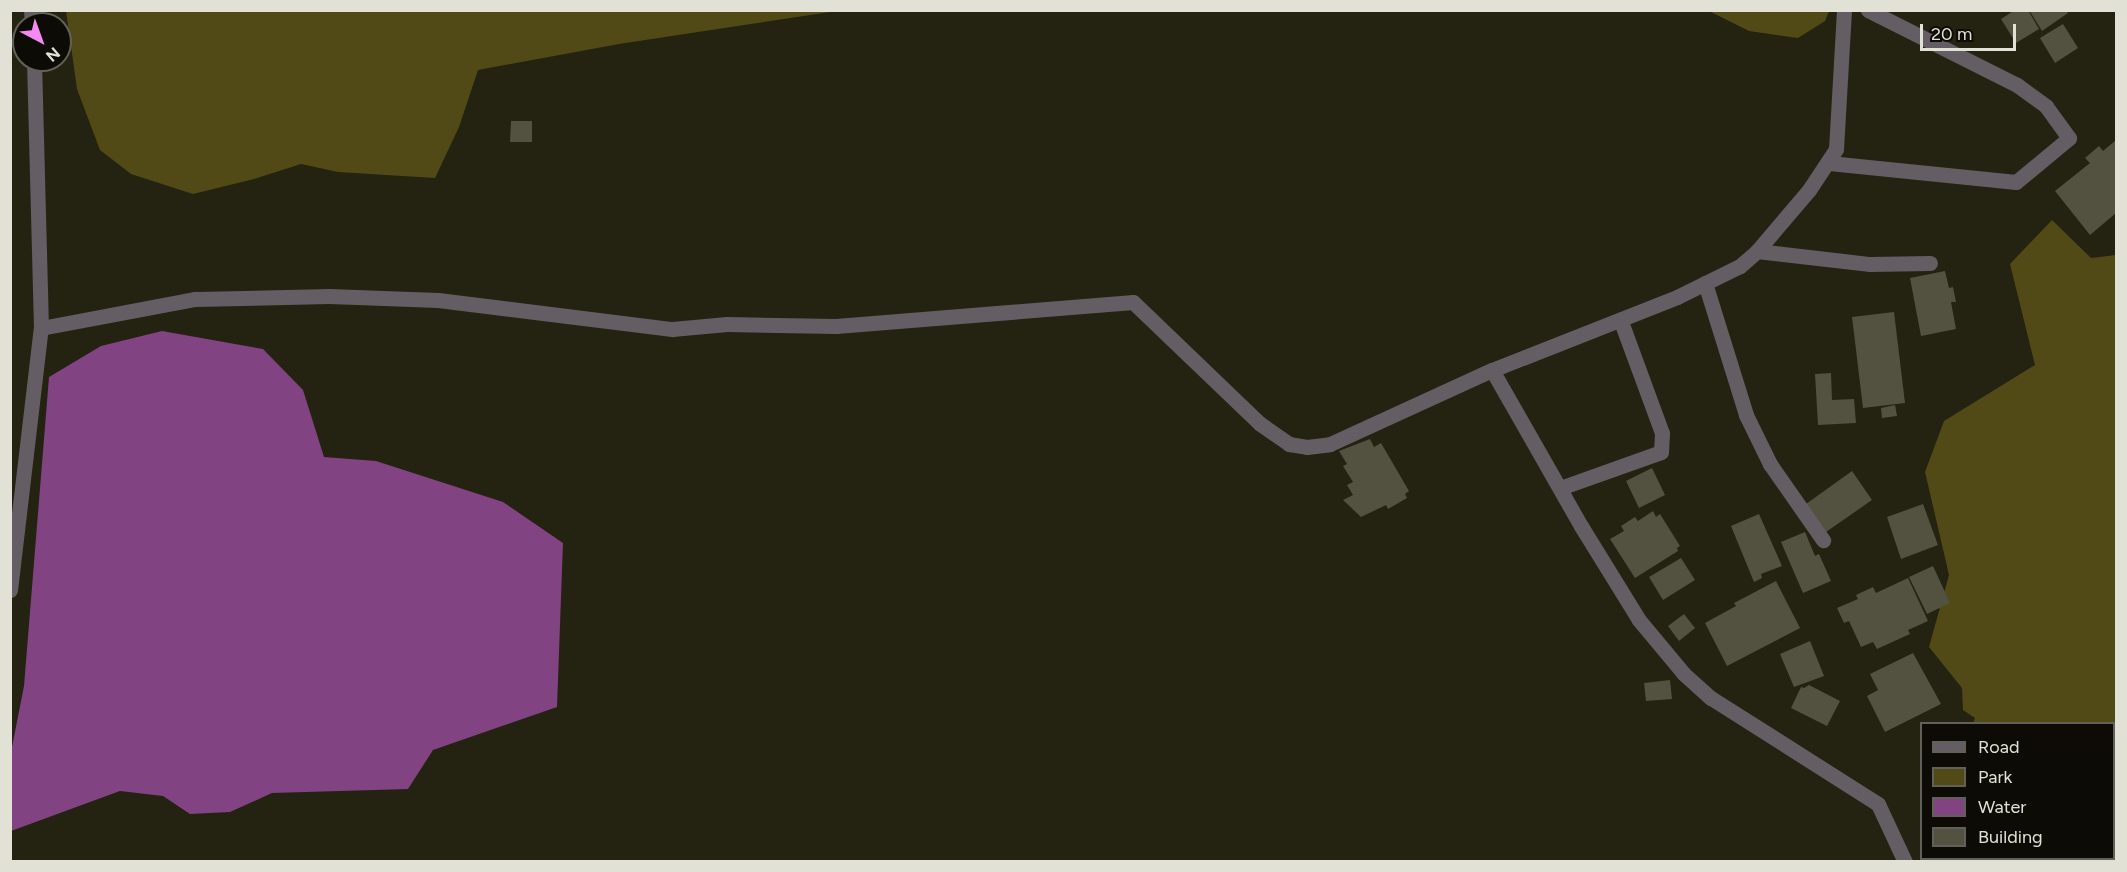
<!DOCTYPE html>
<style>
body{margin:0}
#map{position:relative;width:2127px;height:872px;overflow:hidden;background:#242211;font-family:Figtree,sans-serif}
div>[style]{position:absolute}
.green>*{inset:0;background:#514a17}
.water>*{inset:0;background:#814381}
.building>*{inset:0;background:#53513f}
.minor>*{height:15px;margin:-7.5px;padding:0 7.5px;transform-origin:7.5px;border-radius:7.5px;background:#645d63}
span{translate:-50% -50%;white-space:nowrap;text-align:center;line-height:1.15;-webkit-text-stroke:5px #0c0b05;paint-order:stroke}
.frame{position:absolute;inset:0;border:12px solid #e2e1d6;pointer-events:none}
.legend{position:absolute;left:1920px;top:722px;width:195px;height:138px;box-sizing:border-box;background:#0c0b05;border:2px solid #626159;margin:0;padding:8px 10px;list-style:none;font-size:18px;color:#e2e1d6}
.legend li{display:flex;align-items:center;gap:12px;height:30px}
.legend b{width:30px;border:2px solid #626159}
.north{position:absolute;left:12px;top:12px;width:60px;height:60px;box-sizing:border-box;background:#0c0b05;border:2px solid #626159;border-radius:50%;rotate:139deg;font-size:16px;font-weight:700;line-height:24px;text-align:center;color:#e2e1d6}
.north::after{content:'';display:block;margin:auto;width:21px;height:27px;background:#f38af2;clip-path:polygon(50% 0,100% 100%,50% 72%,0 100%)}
.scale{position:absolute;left:1920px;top:24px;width:96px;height:27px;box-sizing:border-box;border:3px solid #e2e1d6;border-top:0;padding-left:8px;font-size:18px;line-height:21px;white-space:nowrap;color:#e2e1d6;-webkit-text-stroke:4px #0c0b05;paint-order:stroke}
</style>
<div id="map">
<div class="green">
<i style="clip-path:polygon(66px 11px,66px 10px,837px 11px,619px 44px,478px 70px,459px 127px,435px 178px,338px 172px,301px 164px,254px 179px,193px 194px,131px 174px,100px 150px,77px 89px)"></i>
<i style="clip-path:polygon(1709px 11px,1829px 11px,1825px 21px,1798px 38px,1749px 31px)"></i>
<i style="clip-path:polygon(2052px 220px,2091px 258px,2116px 255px,2116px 787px,2114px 787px,2114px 724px,1973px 723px,1975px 718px,1963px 710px,1962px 688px,1929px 647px,1949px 575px,1925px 472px,1944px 421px,2035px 365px,2010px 264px)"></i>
</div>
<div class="water">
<i style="clip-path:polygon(162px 331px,263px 349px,303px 390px,324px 457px,376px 461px,503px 502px,563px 543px,557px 707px,433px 750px,408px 789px,272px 793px,230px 812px,190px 814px,163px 796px,120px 791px,11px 831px,11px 752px,24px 686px,49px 377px,101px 346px)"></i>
</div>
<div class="building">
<i style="clip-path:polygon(2015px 10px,2028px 10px,2039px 29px,2016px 43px,2001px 19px)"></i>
<i style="clip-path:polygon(2029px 10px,2066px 10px,2068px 13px,2042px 31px)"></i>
<i style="clip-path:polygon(2063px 24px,2078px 48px,2055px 63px,2040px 38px)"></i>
<i style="clip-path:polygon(511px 121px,532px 121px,532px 142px,510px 142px)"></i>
<i style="clip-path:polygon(2116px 140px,2116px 213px,2090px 235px,2055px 191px,2090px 163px,2085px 158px,2099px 146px,2103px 151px)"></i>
<i style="clip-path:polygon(1945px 271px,1949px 288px,1953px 287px,1956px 302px,1951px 302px,1956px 329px,1921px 336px,1910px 278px)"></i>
<i style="clip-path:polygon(1894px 312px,1905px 403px,1863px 408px,1852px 317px)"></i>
<i style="clip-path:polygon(1831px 373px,1832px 400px,1854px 399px,1856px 423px,1818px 425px,1815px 374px)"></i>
<i style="clip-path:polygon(1895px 405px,1897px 416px,1882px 418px,1881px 408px)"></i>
<i style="clip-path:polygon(1370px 439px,1374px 447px,1381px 443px,1409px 491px,1405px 494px,1407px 498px,1388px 509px,1386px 505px,1361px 517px,1343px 500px,1353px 495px,1347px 485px,1353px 482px,1343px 466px,1347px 464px,1339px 451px)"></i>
<i style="clip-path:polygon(1652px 468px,1665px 495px,1639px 508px,1626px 481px)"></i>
<i style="clip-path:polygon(1852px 471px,1872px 500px,1826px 532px,1806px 504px)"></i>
<i style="clip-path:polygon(1923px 504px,1938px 545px,1901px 559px,1887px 517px)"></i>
<i style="clip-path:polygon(1653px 511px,1656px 517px,1660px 514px,1680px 546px,1677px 548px,1678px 551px,1635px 578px,1610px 539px,1624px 531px,1621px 526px,1635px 517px,1638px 521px)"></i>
<i style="clip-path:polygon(1759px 514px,1782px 566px,1761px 574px,1762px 578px,1754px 582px,1731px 526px)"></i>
<i style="clip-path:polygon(1805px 532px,1815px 556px,1819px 554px,1831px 581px,1803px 593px,1781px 542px)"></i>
<i style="clip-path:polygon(1681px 558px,1695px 580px,1663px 600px,1649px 577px)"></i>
<i style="clip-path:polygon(1933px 566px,1950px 603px,1927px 614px,1909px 577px)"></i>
<i style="clip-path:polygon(1908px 578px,1928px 621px,1908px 630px,1910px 634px,1877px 649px,1873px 642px,1861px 647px,1849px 621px,1844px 623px,1837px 608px,1858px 599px,1856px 595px,1873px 587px,1876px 593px)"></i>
<i style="clip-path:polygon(1776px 581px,1800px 628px,1727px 666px,1705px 623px,1736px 606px,1734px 603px)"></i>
<i style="clip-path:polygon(1684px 614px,1695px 628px,1679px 641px,1668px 626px)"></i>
<i style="clip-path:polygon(1810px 641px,1824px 676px,1794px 687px,1780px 654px)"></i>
<i style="clip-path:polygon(1913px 653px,1941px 704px,1885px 732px,1867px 696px,1878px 690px,1870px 674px)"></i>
<i style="clip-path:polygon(1670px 680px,1672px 699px,1646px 701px,1644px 683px)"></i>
<i style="clip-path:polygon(1809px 685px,1840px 701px,1827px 726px,1791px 708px,1801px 687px,1804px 688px)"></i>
</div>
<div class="minor">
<i style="left:31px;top:10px;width:14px;rotate:86deg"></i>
<i style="left:1829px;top:163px;width:188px;rotate:5.8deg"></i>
<i style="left:2016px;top:182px;width:69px;rotate:-39.7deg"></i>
<i style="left:2069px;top:138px;width:39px;rotate:-126deg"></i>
<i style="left:2046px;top:106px;width:36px;rotate:-144deg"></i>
<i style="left:2017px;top:85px;width:167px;rotate:-153.3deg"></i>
<i style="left:1757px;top:251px;width:114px;rotate:6.6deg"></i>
<i style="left:1870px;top:264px;width:60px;rotate:-1deg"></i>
<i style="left:1705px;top:283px;width:138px;rotate:72.7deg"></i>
<i style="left:1746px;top:415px;width:55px;rotate:63.9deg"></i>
<i style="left:1770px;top:464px;width:93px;rotate:55.1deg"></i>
<i style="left:41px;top:328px;width:157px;rotate:-10.7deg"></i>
<i style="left:195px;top:299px;width:134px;rotate:-1.3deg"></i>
<i style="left:329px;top:296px;width:109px;rotate:2.1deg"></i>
<i style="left:438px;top:300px;width:236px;rotate:7.1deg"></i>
<i style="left:672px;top:329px;width:55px;rotate:-5.2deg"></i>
<i style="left:727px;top:324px;width:109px;rotate:1.1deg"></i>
<i style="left:836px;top:326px;width:298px;rotate:-4.6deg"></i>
<i style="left:1133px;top:302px;width:175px;rotate:43.8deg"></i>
<i style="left:1259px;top:423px;width:37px;rotate:35deg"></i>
<i style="left:1289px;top:444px;width:18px;rotate:9deg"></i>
<i style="left:1307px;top:447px;width:23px;rotate:-7deg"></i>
<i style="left:1330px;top:444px;width:178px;rotate:-24.6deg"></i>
<i style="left:1492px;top:370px;width:199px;rotate:-21.5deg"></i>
<i style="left:1677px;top:297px;width:70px;rotate:-26.2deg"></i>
<i style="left:1740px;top:266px;width:23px;rotate:-41deg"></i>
<i style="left:1757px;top:251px;width:80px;rotate:-49.6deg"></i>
<i style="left:1809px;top:190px;width:49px;rotate:-56.6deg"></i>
<i style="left:1836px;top:149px;width:139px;rotate:-86.7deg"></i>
<i style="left:1492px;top:370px;width:180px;rotate:60.3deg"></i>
<i style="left:1581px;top:526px;width:110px;rotate:58.3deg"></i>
<i style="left:1639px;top:620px;width:70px;rotate:50.2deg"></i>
<i style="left:1684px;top:674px;width:36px;rotate:42deg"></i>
<i style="left:1711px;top:698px;width:198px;rotate:32.4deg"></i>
<i style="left:1878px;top:804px;width:64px;rotate:65deg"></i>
<i style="left:1560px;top:488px;width:107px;rotate:-19.6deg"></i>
<i style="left:1661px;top:452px;width:19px;rotate:-87deg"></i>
<i style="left:1662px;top:433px;width:121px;rotate:-110.2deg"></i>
<i style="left:10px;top:590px;width:264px;rotate:-83.3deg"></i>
<i style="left:41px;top:328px;width:268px;rotate:-91.5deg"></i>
</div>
<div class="frame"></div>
<ul class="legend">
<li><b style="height:8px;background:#645d63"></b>Road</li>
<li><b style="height:16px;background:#514a17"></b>Park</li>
<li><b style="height:16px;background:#814381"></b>Water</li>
<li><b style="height:16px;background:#53513f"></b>Building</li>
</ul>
<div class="north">N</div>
<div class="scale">20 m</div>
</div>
